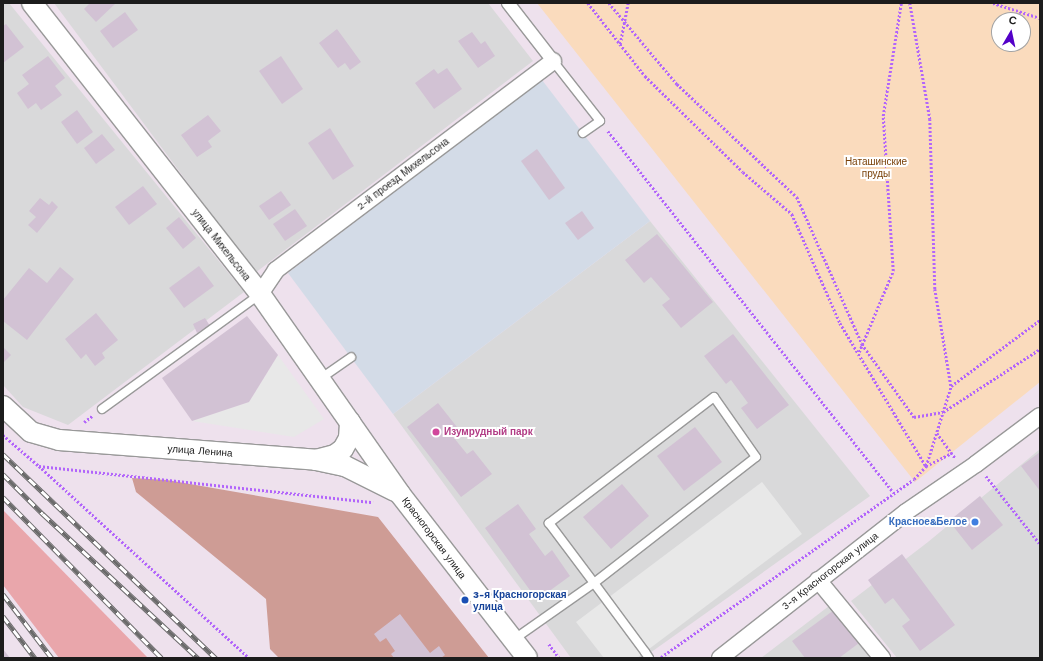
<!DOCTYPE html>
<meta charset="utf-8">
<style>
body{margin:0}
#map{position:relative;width:1043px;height:661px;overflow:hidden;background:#eee1ed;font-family:"Work Sans",sans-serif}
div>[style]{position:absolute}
.residential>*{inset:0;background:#d9d9da}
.industrial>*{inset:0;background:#d3dbe7}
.grass>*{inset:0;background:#e9a6ab}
.forest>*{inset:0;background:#ce9c95}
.park>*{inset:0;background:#fadbbd}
.parking>*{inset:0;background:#e8e8e8}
.building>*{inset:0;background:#d2c2d4}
.path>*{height:2.5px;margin-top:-1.25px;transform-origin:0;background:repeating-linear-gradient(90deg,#b265fb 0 2px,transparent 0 4px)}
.roads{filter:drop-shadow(1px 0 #999) drop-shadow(-1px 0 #999) drop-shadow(0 1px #999) drop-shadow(0 -1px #999)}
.service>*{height:8px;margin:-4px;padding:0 4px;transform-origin:4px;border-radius:4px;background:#fff}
.pedestrian>*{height:12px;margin:-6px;padding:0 6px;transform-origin:6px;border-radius:6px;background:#fff}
.minor>*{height:16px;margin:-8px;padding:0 8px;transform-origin:8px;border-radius:8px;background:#fff}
.tertiary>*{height:20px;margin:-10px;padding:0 10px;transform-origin:10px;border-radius:10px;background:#fff}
.rail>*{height:4.5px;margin-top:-2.25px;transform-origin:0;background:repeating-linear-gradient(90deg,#fff 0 9px,#6a6a6a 0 18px);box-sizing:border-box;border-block:1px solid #6a6a6a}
.dots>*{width:11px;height:11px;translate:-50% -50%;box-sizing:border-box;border:2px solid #fff;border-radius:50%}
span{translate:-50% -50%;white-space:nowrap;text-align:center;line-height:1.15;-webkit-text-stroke:4px #fff;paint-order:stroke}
.park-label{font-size:10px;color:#7a420a}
.street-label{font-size:10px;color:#1c1c1c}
.hotel-label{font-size:10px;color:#b23c85;font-weight:700}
.left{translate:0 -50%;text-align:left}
.shop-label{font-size:10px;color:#366cbe;font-weight:700}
.right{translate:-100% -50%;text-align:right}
.transit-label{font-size:10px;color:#164399;font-weight:700}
.frame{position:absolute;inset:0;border:4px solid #1c1c1c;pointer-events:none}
.north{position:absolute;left:991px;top:12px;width:40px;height:40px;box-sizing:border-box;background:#fff;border:1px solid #a4a4a4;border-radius:50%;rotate:9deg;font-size:11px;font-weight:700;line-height:16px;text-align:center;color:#1c1c1c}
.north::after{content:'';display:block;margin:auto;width:14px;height:18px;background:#5300c8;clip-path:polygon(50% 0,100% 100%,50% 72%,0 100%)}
</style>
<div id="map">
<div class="residential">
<i style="clip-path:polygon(3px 3px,9px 3px,244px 292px,68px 425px,23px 407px,3px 385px)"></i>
<i style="clip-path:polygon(54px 3px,488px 3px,533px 61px,255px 273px)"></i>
<i style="clip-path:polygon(650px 221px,870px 496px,643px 658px,571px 658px,393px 414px)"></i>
<i style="clip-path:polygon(1040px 449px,1040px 658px,897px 658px,851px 601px,928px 542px)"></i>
<i style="clip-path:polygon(829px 606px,870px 658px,761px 658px)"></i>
</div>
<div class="industrial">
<i style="clip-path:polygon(542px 80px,650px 221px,393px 414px,288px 273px)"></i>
</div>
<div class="grass">
<i style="clip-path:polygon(3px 510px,148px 658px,59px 658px,3px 585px)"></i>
</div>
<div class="forest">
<i style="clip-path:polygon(132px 478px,167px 480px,378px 517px,489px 658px,279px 658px,270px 649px,266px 599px,136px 492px)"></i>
</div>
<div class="park">
<i style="clip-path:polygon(evenodd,537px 3px,1040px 3px,1040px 382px,915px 482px,537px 3px,999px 20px,1023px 20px,1023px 44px,999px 44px,999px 20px)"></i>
</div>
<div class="parking">
<i style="clip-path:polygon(278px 355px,324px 419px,294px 437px,192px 421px,249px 402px)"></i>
<i style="clip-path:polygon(762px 482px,802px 534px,637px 658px,604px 658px,576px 622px)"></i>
</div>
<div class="building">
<i style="clip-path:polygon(90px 3px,116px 3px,96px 22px,84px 9px)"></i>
<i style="clip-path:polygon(125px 12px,138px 30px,113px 48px,100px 31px)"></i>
<i style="clip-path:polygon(6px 24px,24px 47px,3px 63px,3px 26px)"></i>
<i style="clip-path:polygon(337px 29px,361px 62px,350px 70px,345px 63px,338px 68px,319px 43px)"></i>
<i style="clip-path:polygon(472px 32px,481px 44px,485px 41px,495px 56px,478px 68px,458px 41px)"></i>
<i style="clip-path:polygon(48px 56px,65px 78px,55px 86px,62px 95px,41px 110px,36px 103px,28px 109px,17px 93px,29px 84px,22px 75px)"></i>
<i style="clip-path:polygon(281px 56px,303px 89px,282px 104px,259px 71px)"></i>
<i style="clip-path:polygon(447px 68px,462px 89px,434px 109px,415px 83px,434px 69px,438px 74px)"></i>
<i style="clip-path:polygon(77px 110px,93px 132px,77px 144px,61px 122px)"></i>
<i style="clip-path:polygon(208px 115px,221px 131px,208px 141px,212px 147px,197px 157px,181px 135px)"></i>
<i style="clip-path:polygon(330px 128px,354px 166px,333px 180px,308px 143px)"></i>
<i style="clip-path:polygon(102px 134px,115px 150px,96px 164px,84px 148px)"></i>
<i style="clip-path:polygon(537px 149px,565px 188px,549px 200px,521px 161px)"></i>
<i style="clip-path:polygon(143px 186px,157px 204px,129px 225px,115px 207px)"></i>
<i style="clip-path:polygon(281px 191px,291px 205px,269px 220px,259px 206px)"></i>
<i style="clip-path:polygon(40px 198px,49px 205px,52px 201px,58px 207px,37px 233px,28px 225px,36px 217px,29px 211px)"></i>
<i style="clip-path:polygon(295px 209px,307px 226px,285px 241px,273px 224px)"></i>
<i style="clip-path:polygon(582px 211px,594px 228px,578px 240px,565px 223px)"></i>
<i style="clip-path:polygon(179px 217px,196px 238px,183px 249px,166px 228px)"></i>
<i style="clip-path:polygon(657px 234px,713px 302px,681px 328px,662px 305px,670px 299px,651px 277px,644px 283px,625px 260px)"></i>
<i style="clip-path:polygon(199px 266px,214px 286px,184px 308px,169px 288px)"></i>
<i style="clip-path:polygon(60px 267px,74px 279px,27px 340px,3px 321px,3px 300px,29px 268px,47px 283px)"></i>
<i style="clip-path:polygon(96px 313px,118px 340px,102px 353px,105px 358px,95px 366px,86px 354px,81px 359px,65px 339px)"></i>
<i style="clip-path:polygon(247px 316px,278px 355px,249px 402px,192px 421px,162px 378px)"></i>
<i style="clip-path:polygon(205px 318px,210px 326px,197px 333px,193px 324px)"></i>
<i style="clip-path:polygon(733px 334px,789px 405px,757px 429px,741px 408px,748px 403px,731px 380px,726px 384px,704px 356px)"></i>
<i style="clip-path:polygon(3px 347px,11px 355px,3px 363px)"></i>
<i style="clip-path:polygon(438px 403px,457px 427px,450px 433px,467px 454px,473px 450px,492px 474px,461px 497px,407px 427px)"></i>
<i style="clip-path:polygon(695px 427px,722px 462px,684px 491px,657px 456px)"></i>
<i style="clip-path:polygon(1040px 452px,1040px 491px,1021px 466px)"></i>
<i style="clip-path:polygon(622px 484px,649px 516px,611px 549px,583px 517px)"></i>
<i style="clip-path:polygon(980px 496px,1003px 525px,972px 550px,949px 521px)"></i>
<i style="clip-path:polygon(518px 504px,536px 529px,529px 534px,545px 556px,552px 550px,570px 576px,537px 600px,485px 528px)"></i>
<i style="clip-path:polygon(902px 554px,955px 625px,920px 651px,902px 626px,910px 620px,893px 598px,885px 604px,868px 580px)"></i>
<i style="clip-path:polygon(834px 610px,859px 643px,839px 658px,805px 658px,792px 641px)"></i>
<i style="clip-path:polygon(400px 614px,430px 653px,439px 646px,445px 655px,441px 658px,394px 658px,391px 654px,395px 651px,386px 638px,380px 642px,374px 634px)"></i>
<i style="clip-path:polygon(3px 649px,10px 658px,3px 658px)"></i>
</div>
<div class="path">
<i style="left:588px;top:3px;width:93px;rotate:52deg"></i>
<i style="left:645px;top:76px;width:137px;rotate:44.4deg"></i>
<i style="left:743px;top:172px;width:65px;rotate:40.6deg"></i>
<i style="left:792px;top:214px;width:119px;rotate:66.2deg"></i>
<i style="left:840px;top:323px;width:167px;rotate:59deg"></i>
<i style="left:926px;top:466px;width:84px;rotate:-72.6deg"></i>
<i style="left:951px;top:386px;width:111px;rotate:-36.6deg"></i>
<i style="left:609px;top:3px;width:106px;rotate:50deg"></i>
<i style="left:677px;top:84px;width:165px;rotate:43.3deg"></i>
<i style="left:797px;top:197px;width:161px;rotate:66.1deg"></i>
<i style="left:862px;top:344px;width:90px;rotate:54.5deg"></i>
<i style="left:914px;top:417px;width:29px;rotate:-10deg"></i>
<i style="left:943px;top:412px;width:116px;rotate:-33deg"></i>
<i style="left:910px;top:3px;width:118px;rotate:80.2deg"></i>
<i style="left:930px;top:119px;width:170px;rotate:88.3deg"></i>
<i style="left:935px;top:289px;width:98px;rotate:80.6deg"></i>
<i style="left:993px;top:3px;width:49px;rotate:17.7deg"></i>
<i style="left:620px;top:44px;width:42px;rotate:-79deg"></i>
<i style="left:608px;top:131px;width:461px;rotate:51.7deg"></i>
<i style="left:859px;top:352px;width:88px;rotate:-67.2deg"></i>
<i style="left:893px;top:271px;width:155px;rotate:-93.7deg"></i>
<i style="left:883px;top:116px;width:114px;rotate:-80.9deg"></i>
<i style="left:84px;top:422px;width:10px;rotate:-37deg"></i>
<i style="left:937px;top:433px;width:31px;rotate:54deg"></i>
<i style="left:3px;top:435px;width:48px;rotate:40.7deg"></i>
<i style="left:39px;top:466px;width:336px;rotate:6.2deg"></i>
<i style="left:39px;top:466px;width:285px;rotate:42.4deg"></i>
<i style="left:986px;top:476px;width:87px;rotate:51.5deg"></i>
<i style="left:549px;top:644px;width:17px;rotate:54deg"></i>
<i style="left:661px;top:657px;width:309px;rotate:-35.1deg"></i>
<i style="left:914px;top:479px;width:18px;rotate:-47deg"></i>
<i style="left:926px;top:466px;width:29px;rotate:-27deg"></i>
</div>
<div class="roads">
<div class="service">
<i style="left:553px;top:61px;width:76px;rotate:51.9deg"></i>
<i style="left:600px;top:121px;width:21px;rotate:145deg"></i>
<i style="left:320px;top:379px;width:38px;rotate:-35deg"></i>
<i style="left:102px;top:409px;width:195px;rotate:-36deg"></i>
<i style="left:513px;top:640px;width:99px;rotate:-35.1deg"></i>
<i style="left:594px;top:583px;width:205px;rotate:-37.9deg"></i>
<i style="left:756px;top:457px;width:73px;rotate:-125deg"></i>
<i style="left:714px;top:397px;width:208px;rotate:142.6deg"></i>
<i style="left:549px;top:523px;width:75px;rotate:53.1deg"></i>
<i style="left:594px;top:583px;width:86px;rotate:53.5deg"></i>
<i style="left:645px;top:652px;width:7px;rotate:56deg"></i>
</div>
<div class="pedestrian">
<i style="left:508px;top:3px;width:73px;rotate:52.2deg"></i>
</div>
<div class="minor">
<i style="left:260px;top:294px;width:29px;rotate:-56deg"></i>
<i style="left:276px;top:270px;width:347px;rotate:-37deg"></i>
<i style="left:818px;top:580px;width:101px;rotate:50.6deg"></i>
<i style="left:720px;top:658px;width:236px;rotate:-38.1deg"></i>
<i style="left:906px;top:512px;width:85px;rotate:-34.4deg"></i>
<i style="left:976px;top:464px;width:80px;rotate:-36.9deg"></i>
</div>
<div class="tertiary">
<i style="left:32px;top:3px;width:370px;rotate:51.9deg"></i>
<i style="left:260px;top:294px;width:244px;rotate:55deg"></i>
<i style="left:400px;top:494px;width:207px;rotate:52.2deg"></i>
<i style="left:3px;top:406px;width:38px;rotate:43deg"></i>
<i style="left:31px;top:432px;width:29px;rotate:16deg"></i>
<i style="left:59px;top:440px;width:258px;rotate:4.4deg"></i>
<i style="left:316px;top:460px;width:30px;rotate:12deg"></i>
<i style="left:345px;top:466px;width:56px;rotate:26.6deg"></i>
<i style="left:316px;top:460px;width:20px;rotate:-15deg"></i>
<i style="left:335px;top:455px;width:10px;rotate:-37deg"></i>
<i style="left:343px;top:449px;width:13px;rotate:-61deg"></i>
<i style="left:349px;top:438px;width:16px;rotate:-86deg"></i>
</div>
</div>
<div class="rail">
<i style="left:3px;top:454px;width:295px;rotate:43.8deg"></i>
<i style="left:3px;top:474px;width:57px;rotate:45deg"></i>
<i style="left:43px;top:514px;width:212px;rotate:42.9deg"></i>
<i style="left:3px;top:497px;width:226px;rotate:45.4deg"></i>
<i style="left:3px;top:594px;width:81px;rotate:52.6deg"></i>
<i style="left:3px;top:616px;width:53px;rotate:52.7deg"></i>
</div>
<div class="dots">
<i style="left:436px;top:432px;background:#d1479c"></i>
<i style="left:975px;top:522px;background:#3f7fe0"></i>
<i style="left:465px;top:600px;background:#1a4fb4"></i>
</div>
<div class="park-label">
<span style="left:876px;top:167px">Наташинские<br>пруды</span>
</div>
<div class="street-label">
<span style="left:403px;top:174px;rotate:-37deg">2-й проезд Михельсона</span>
<span style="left:221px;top:245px;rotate:52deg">улица Михельсона</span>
<span style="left:200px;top:451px;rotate:4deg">улица Ленина</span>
<span style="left:434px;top:538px;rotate:53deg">Красногорская улица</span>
<span style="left:830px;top:571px;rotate:-38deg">3-я Красногорская улица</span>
</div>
<div class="hotel-label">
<span class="left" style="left:444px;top:432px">Изумрудный парк</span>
</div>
<div class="shop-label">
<span class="right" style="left:967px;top:522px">Красное&amp;Белое</span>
</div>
<div class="transit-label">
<span class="left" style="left:473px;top:600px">3-я Красногорская<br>улица</span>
</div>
<div class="frame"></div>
<div class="north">С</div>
</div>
